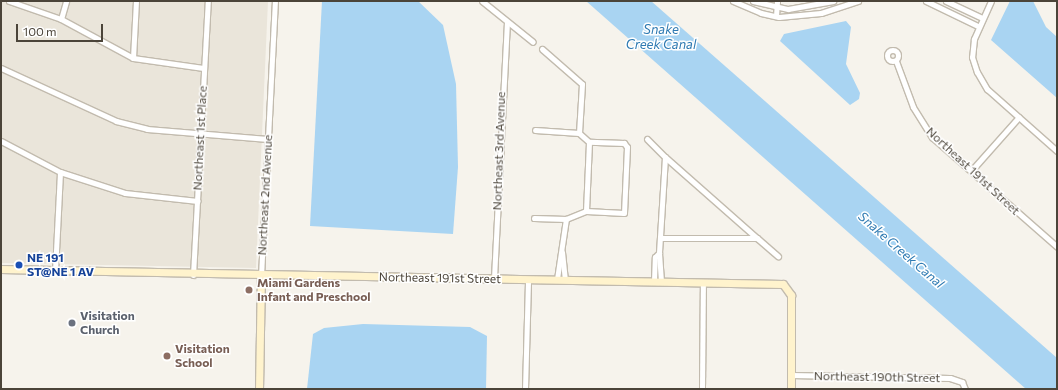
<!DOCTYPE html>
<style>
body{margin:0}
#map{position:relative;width:1058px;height:390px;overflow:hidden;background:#f6f3ec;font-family:Commissioner,sans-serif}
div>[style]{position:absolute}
.residential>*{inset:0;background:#eae5da}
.water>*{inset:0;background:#a9d4f2}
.roads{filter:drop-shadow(1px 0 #c2bbae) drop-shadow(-1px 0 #c2bbae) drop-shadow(0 1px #c2bbae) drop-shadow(0 -1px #c2bbae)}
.street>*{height:5px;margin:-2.5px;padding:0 2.5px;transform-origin:2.5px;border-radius:2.5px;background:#fff}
.street>.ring{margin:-2.5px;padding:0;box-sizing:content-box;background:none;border:5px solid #fff;border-radius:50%}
.secondary>*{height:7px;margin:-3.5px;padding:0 3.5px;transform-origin:3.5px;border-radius:3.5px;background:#fff3cd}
.dots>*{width:11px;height:11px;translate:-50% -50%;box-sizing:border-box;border:2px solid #fff;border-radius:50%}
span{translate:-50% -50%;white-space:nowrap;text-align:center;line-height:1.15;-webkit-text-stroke:3px #fff;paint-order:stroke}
.street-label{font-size:12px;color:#4b4439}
.transit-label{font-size:12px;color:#164399;font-weight:700}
.left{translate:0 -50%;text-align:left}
.education-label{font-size:12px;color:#785e54;font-weight:700}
.worship-label{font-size:12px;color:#5b616d;font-weight:700}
.water-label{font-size:13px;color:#2e7ab2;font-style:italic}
.frame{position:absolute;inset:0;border:2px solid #4b4439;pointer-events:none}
.scale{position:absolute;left:16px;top:24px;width:87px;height:18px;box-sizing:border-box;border:2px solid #4b4439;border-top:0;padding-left:5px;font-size:12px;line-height:14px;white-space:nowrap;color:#4b4439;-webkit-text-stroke:3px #fff;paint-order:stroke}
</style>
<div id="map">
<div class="residential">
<i style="clip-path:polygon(1px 1px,268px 1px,256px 268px,1px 263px)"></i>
</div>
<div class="water">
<i style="clip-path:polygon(322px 1px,418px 1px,443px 25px,456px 84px,458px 167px,453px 234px,310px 226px)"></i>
<i style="clip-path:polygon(586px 1px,651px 1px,1057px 358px,1057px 389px,1026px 389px)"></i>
<i style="clip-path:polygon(1010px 1px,1033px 1px,1046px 27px,1057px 37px,1057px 98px,991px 40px)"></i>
<i style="clip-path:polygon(846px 21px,851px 27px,846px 64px,860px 93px,859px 99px,850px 105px,780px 41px,784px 34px)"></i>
<i style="clip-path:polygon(363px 324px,470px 327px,487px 336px,486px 389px,307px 389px,313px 334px,324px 328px)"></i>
</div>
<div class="roads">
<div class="street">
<i style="left:9px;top:1px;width:55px;rotate:19.1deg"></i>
<i style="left:61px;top:19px;width:82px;rotate:28.4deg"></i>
<i style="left:133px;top:58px;width:71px;rotate:8.1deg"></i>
<i style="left:482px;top:1px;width:65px;rotate:38.8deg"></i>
<i style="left:733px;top:1px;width:30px;rotate:23deg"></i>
<i style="left:761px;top:13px;width:18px;rotate:13deg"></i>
<i style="left:779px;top:17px;width:42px;rotate:-5.4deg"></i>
<i style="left:821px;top:13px;width:39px;rotate:-18deg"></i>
<i style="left:753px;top:1px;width:36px;rotate:13deg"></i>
<i style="left:788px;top:9px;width:46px;rotate:-10.1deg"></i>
<i style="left:926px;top:1px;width:58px;rotate:25.7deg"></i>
<i style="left:946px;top:1px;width:40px;rotate:25deg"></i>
<i style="left:991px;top:1px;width:42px;rotate:114.1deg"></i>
<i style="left:974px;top:39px;width:18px;rotate:96deg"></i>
<i style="left:972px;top:57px;width:16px;rotate:72deg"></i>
<i style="left:977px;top:72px;width:20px;rotate:60deg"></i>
<i style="left:987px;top:89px;width:94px;rotate:41.5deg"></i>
<i style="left:776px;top:16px;width:15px;rotate:-86deg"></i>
<i style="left:61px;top:19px;width:19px;rotate:-74deg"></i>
<i style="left:542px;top:49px;width:53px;rotate:41.2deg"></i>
<i style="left:582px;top:84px;width:49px;rotate:93.5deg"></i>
<i class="ring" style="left:887.5px;top:50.5px;width:6px;height:6px"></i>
<i style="left:133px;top:58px;width:57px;rotate:-87deg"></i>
<i style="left:896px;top:61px;width:49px;rotate:69.7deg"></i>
<i style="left:913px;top:107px;width:36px;rotate:58deg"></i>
<i style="left:932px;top:137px;width:167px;rotate:41.3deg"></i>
<i style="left:1px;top:68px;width:127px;rotate:24.7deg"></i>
<i style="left:116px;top:121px;width:32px;rotate:14deg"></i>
<i style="left:147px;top:129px;width:121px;rotate:4.7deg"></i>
<i style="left:647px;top:139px;width:25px;rotate:45deg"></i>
<i style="left:665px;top:157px;width:96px;rotate:93.6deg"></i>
<i style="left:659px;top:253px;width:28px;rotate:86deg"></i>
<i style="left:1px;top:141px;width:67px;rotate:27.7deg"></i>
<i style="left:60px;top:172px;width:68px;rotate:17.9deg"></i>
<i style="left:125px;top:193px;width:73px;rotate:6.3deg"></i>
<i style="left:665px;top:157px;width:123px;rotate:41.4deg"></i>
<i style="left:971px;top:171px;width:72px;rotate:-48.4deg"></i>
<i style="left:586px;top:211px;width:38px;rotate:3deg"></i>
<i style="left:624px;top:213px;width:66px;rotate:-87.4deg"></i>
<i style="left:627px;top:147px;width:5px;rotate:-127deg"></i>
<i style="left:624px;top:143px;width:35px;rotate:-178deg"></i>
<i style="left:534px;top:218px;width:32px;rotate:2deg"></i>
<i style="left:566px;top:219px;width:22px;rotate:-22deg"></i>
<i style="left:586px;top:211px;width:69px;rotate:-87.5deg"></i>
<i style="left:589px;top:142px;width:13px;rotate:-138deg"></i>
<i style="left:579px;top:133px;width:44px;rotate:-176.1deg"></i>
<i style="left:660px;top:238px;width:97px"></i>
<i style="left:757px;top:238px;width:28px;rotate:41deg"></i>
<i style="left:562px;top:252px;width:28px;rotate:84deg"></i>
<i style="left:55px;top:271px;width:99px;rotate:-87.1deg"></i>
<i style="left:193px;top:275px;width:274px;rotate:-86.9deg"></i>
<i style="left:261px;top:276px;width:275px;rotate:-87.1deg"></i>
<i style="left:494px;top:278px;width:255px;rotate:-87.1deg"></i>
<i style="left:557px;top:279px;width:61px;rotate:-81.5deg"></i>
<i style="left:654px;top:281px;width:24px;rotate:-88deg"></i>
<i style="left:655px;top:257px;width:6px;rotate:-45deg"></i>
<i style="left:791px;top:375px;width:159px;rotate:1.1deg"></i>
<i style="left:950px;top:378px;width:13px;rotate:18deg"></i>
<i style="left:962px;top:382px;width:8px;rotate:67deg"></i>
<i style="left:525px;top:389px;width:110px;rotate:-88.4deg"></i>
<i style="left:702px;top:389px;width:107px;rotate:-89.5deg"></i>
</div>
<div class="secondary">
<i style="left:1px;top:269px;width:782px;rotate:1.1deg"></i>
<i style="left:783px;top:284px;width:14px;rotate:54deg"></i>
<i style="left:791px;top:295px;width:94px;rotate:90deg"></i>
<i style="left:259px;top:389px;width:113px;rotate:-89deg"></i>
</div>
</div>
<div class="dots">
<i style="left:19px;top:265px;background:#1a4fb4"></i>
<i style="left:249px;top:290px;background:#8d6e63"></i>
<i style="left:72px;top:323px;background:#6b7280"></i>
<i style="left:167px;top:356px;background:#8d6e63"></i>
</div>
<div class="street-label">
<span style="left:200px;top:138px;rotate:-87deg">Northeast 1st Place</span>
<span style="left:499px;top:151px;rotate:-88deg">Northeast 3rd Avenue</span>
<span style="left:973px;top:171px;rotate:43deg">Northeast 191st Street</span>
<span style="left:265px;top:195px;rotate:-87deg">Northeast 2nd Avenue</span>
<span style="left:440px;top:278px;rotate:1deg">Northeast 191st Street</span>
<span style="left:877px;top:377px;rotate:1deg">Northeast 190th Street</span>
</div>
<div class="transit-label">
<span class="left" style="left:27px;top:265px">NE 191<br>ST@NE 1 AV</span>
</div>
<div class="education-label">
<span class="left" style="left:257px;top:290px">Miami Gardens<br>Infant and Preschool</span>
<span class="left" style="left:175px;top:356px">Visitation<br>School</span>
</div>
<div class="worship-label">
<span class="left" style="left:80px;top:323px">Visitation<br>Church</span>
</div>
<div class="water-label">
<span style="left:661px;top:37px">Snake<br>Creek Canal</span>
<span style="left:901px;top:250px;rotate:41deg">Snake Creek Canal</span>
</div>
<div class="frame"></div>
<div class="scale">100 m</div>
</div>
